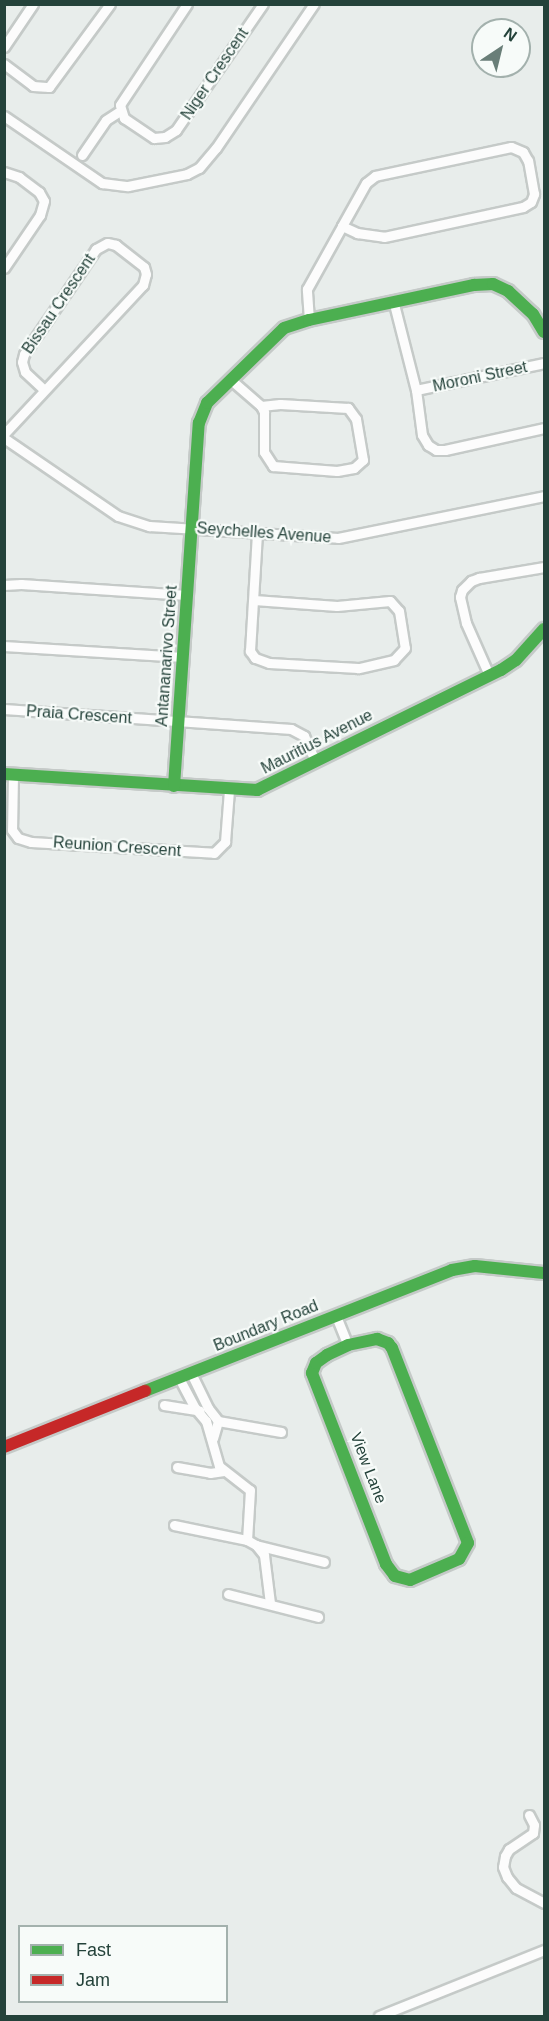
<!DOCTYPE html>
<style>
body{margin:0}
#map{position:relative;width:549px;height:2021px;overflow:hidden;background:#e8edeb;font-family:Helvetica,sans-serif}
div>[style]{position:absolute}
.roads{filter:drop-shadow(2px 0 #c5cac8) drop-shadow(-2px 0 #c5cac8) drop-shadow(0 2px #c5cac8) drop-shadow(0 -2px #c5cac8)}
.street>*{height:9px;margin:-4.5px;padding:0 4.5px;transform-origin:4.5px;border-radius:4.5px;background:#fcfcfc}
.fast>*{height:12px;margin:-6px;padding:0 6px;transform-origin:6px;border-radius:6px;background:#4caf50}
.jam>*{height:12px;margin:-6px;padding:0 6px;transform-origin:6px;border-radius:6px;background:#c62828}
span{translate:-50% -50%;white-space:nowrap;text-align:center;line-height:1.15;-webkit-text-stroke:4.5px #f7fbf9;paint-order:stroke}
.street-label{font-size:16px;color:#24423a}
.frame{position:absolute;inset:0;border:6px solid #24423a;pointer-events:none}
.legend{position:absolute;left:18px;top:1925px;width:210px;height:78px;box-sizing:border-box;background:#f7fbf9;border:2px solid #a3b1ad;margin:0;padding:8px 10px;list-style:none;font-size:18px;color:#24423a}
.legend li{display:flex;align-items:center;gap:12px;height:30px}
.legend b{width:30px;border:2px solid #a3b1ad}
.north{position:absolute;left:471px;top:18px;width:60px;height:60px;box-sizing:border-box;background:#f7fbf9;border:2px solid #a3b1ad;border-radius:50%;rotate:35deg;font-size:16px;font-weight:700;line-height:24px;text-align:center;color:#24423a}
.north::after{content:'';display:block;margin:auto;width:21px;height:27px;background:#697e78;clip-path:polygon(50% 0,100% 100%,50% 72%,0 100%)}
</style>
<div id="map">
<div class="roads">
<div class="street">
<i style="left:187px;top:4px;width:121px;rotate:123.6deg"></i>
<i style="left:120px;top:105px;width:14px;rotate:73deg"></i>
<i style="left:124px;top:118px;width:36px;rotate:34deg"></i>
<i style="left:154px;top:138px;width:11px;rotate:-5deg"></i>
<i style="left:165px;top:137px;width:13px;rotate:-32deg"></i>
<i style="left:176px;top:130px;width:153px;rotate:-55.4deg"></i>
<i style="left:4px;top:47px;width:52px;rotate:-56deg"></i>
<i style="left:4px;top:64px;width:36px;rotate:37deg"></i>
<i style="left:33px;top:86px;width:16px;rotate:4deg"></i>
<i style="left:49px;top:87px;width:103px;rotate:-53.7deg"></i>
<i style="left:4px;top:116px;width:119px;rotate:34.4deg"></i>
<i style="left:102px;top:183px;width:26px;rotate:7deg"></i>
<i style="left:128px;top:186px;width:60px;rotate:-11.5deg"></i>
<i style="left:187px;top:174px;width:13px;rotate:-27deg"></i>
<i style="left:199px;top:168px;width:26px;rotate:-50deg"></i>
<i style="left:216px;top:148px;width:174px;rotate:-55.8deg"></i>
<i style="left:82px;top:155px;width:42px;rotate:-55.6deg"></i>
<i style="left:106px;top:120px;width:17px;rotate:-33deg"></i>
<i style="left:4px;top:172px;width:16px;rotate:18deg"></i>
<i style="left:19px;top:177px;width:25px;rotate:37deg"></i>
<i style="left:39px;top:192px;width:10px;rotate:61deg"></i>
<i style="left:44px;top:201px;width:15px;rotate:106deg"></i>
<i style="left:40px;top:215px;width:64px;rotate:124.2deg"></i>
<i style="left:394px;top:304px;width:89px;rotate:75.7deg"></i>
<i style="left:416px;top:390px;width:45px;rotate:82.4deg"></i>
<i style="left:422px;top:435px;width:12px;rotate:59deg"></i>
<i style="left:428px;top:445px;width:9px;rotate:32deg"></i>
<i style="left:436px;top:450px;width:9px"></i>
<i style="left:445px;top:450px;width:101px;rotate:-12.5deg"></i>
<i style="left:309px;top:320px;width:31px;rotate:-94deg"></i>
<i style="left:307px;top:289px;width:72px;rotate:-60.9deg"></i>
<i style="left:342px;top:226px;width:17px;rotate:25deg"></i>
<i style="left:357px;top:233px;width:27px;rotate:8deg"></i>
<i style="left:384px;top:237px;width:142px;rotate:-12.2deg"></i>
<i style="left:523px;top:207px;width:9px;rotate:-32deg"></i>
<i style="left:531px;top:202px;width:9px;rotate:-69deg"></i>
<i style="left:534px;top:194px;width:34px;rotate:-100deg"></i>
<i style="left:528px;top:161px;width:10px;rotate:-119deg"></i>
<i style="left:523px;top:152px;width:13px;rotate:-157deg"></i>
<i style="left:511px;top:147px;width:139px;rotate:168deg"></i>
<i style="left:375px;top:176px;width:11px;rotate:142deg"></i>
<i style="left:366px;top:183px;width:49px;rotate:119.2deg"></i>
<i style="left:230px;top:379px;width:41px;rotate:41.1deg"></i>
<i style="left:261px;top:406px;width:7px;rotate:63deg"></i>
<i style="left:264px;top:412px;width:40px;rotate:90deg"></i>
<i style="left:264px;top:452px;width:17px;rotate:57deg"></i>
<i style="left:273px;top:466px;width:64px;rotate:4.5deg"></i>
<i style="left:337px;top:471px;width:17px;rotate:-10deg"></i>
<i style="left:354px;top:468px;width:12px;rotate:-42deg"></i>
<i style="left:363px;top:460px;width:42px;rotate:-99.7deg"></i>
<i style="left:356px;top:419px;width:14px;rotate:-126deg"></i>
<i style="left:348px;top:408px;width:68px;rotate:-176.6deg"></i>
<i style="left:280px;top:404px;width:19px;rotate:174deg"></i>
<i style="left:416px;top:390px;width:131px;rotate:-11.9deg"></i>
<i style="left:4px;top:434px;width:204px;rotate:-47deg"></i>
<i style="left:143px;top:285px;width:11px;rotate:-75deg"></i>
<i style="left:146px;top:274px;width:7px;rotate:-106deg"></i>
<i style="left:144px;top:267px;width:36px;rotate:-142deg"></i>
<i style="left:116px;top:245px;width:9px;rotate:-167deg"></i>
<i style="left:107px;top:243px;width:13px;rotate:151deg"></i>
<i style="left:96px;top:249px;width:127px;rotate:124.4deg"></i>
<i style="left:24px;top:354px;width:8px;rotate:104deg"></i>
<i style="left:22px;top:362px;width:10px;rotate:73deg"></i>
<i style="left:25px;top:372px;width:26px;rotate:43deg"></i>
<i style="left:4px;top:438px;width:138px;rotate:34.4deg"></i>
<i style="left:118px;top:516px;width:33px;rotate:18deg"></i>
<i style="left:149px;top:526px;width:189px;rotate:3.6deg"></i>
<i style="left:338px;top:538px;width:210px;rotate:-11.5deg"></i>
<i style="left:4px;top:585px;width:17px;rotate:-3deg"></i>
<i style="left:21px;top:584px;width:166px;rotate:3.8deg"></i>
<i style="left:254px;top:600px;width:83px;rotate:4.1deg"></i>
<i style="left:337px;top:606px;width:53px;rotate:-5.4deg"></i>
<i style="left:390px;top:601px;width:13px;rotate:48deg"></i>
<i style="left:399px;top:611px;width:37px;rotate:81deg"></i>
<i style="left:405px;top:648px;width:16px;rotate:133deg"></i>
<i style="left:394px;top:660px;width:37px;rotate:167deg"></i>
<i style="left:358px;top:668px;width:89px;rotate:-176.8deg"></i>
<i style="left:269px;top:663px;width:15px;rotate:-160deg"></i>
<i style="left:255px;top:658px;width:9px;rotate:-126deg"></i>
<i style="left:250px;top:651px;width:118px;rotate:-86.6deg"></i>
<i style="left:4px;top:646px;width:179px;rotate:3.5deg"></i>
<i style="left:489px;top:675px;width:57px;rotate:-113.9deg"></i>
<i style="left:466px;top:623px;width:27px;rotate:-103deg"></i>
<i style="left:460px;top:597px;width:7px;rotate:-74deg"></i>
<i style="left:462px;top:590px;width:13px;rotate:-45deg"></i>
<i style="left:471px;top:581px;width:9px;rotate:-21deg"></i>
<i style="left:479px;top:578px;width:66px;rotate:-9.6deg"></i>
<i style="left:4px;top:709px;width:288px;rotate:4deg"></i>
<i style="left:291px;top:729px;width:15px;rotate:28deg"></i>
<i style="left:304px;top:736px;width:27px;rotate:66deg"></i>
<i style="left:13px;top:775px;width:55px;rotate:91deg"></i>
<i style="left:12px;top:830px;width:10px;rotate:53deg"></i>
<i style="left:18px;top:838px;width:14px;rotate:17deg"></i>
<i style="left:31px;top:842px;width:183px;rotate:3.4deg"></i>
<i style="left:214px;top:853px;width:16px;rotate:-45deg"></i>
<i style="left:225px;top:842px;width:52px;rotate:-85.6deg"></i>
<i style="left:336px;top:1316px;width:31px;rotate:68deg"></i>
<i style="left:191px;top:1373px;width:39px;rotate:64deg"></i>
<i style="left:208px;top:1408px;width:16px;rotate:52deg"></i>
<i style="left:218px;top:1421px;width:18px;rotate:106deg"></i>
<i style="left:179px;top:1378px;width:34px;rotate:62deg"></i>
<i style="left:195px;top:1408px;width:17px;rotate:50deg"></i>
<i style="left:206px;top:1421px;width:47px;rotate:73.9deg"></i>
<i style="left:219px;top:1466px;width:39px;rotate:38deg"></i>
<i style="left:250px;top:1490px;width:50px;rotate:93.4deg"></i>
<i style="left:247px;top:1540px;width:10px;rotate:29deg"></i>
<i style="left:256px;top:1545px;width:13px;rotate:51deg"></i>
<i style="left:264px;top:1555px;width:48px;rotate:82.9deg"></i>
<i style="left:164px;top:1405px;width:36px;rotate:9deg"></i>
<i style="left:218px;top:1421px;width:64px;rotate:9.9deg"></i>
<i style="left:177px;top:1467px;width:34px;rotate:10deg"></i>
<i style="left:210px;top:1473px;width:14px;rotate:-8deg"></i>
<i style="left:174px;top:1525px;width:75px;rotate:11.6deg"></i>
<i style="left:256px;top:1545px;width:70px;rotate:14deg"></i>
<i style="left:228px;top:1594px;width:93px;rotate:14.3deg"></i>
<i style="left:529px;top:1815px;width:11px;rotate:63deg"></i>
<i style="left:534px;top:1825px;width:8px;rotate:97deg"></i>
<i style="left:533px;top:1833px;width:29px;rotate:146deg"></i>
<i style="left:509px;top:1849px;width:8px;rotate:120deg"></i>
<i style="left:505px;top:1856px;width:11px;rotate:100deg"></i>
<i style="left:503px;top:1867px;width:11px;rotate:68deg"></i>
<i style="left:507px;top:1877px;width:14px;rotate:51deg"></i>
<i style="left:516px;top:1888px;width:32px;rotate:28deg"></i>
<i style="left:379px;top:2016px;width:178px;rotate:-21.8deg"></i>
</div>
<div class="fast">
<i style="left:4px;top:774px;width:254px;rotate:3.6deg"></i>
<i style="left:257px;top:790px;width:272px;rotate:-26.2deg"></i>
<i style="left:501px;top:670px;width:18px;rotate:-34deg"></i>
<i style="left:516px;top:660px;width:42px;rotate:-47.9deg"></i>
<i style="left:174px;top:786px;width:364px;rotate:-86.1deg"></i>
<i style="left:199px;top:423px;width:22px;rotate:-68deg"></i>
<i style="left:207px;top:403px;width:107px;rotate:-44.2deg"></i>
<i style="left:284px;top:328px;width:26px;rotate:-18deg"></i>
<i style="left:309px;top:320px;width:169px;rotate:-12deg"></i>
<i style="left:474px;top:285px;width:19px;rotate:-3deg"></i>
<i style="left:493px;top:284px;width:17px;rotate:25deg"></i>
<i style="left:508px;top:291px;width:34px;rotate:43deg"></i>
<i style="left:533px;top:314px;width:21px;rotate:59deg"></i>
<i style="left:377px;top:1339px;width:12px;rotate:20deg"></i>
<i style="left:388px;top:1343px;width:6px;rotate:51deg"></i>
<i style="left:392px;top:1348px;width:209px;rotate:68.7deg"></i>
<i style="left:468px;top:1543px;width:18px;rotate:119deg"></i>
<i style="left:459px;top:1559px;width:53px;rotate:156.8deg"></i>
<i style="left:410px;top:1580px;width:16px;rotate:-165deg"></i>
<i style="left:395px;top:1576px;width:15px;rotate:-127deg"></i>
<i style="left:386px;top:1564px;width:205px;rotate:-111.2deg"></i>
<i style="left:312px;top:1373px;width:11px;rotate:-68deg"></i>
<i style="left:316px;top:1363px;width:14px;rotate:-36deg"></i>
<i style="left:327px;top:1355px;width:23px;rotate:-25deg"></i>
<i style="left:348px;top:1345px;width:30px;rotate:-12deg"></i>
<i style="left:145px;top:1391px;width:330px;rotate:-21.5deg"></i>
<i style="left:452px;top:1270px;width:23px;rotate:-10deg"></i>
<i style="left:475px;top:1266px;width:69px;rotate:5.8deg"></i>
</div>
<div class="jam">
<i style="left:4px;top:1447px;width:152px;rotate:-21.7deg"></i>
</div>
</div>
<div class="street-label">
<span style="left:215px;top:74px;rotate:-56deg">Niger Crescent</span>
<span style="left:59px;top:304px;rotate:-56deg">Bissau Crescent</span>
<span style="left:480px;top:377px;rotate:-12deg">Moroni Street</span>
<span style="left:264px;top:533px;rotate:4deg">Seychelles Avenue</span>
<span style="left:167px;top:656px;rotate:-86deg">Antananarivo Street</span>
<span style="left:79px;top:715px;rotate:4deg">Praia Crescent</span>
<span style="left:317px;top:742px;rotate:-27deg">Mauritius Avenue</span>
<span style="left:117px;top:847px;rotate:4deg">Reunion Crescent</span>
<span style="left:266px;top:1326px;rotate:-22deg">Boundary Road</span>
<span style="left:368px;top:1468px;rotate:69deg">View Lane</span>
</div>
<div class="frame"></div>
<ul class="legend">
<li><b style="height:8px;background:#4caf50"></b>Fast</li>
<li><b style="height:8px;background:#c62828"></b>Jam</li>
</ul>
<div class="north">N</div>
</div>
